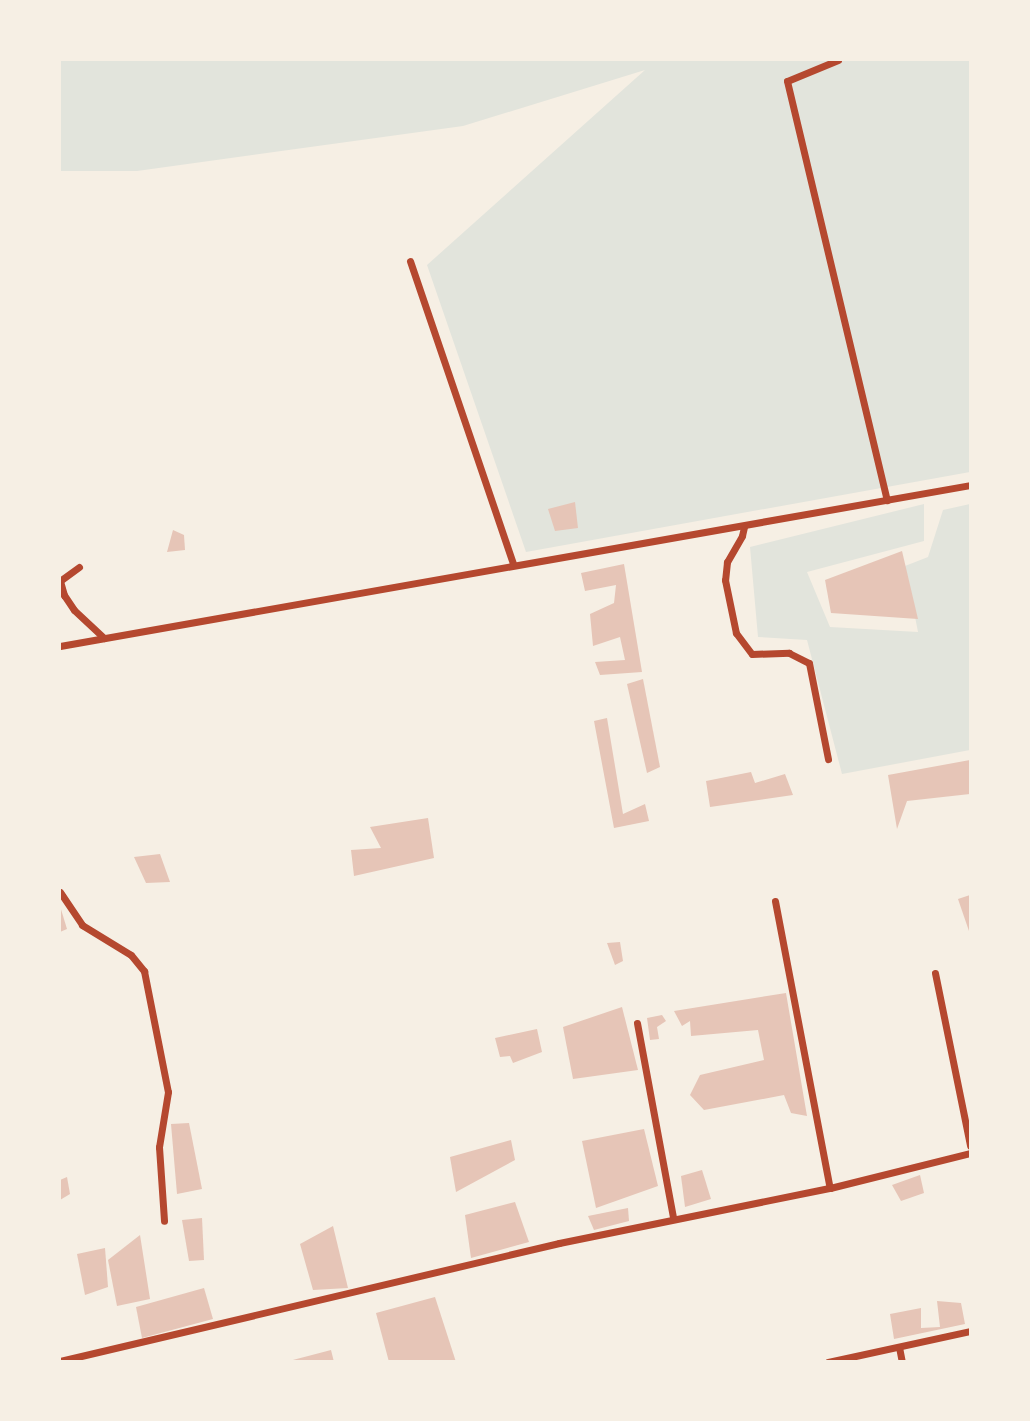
<!DOCTYPE html>
<style>
body{margin:0}
#map{position:relative;width:1030px;height:1421px;overflow:hidden;background:#f6efe4;font-family:"Fira Sans",sans-serif}
div>[style]{position:absolute}
.green>*{inset:0;background:#e2e4dc}
.building>*{inset:0;background:#e6c5b7}
.minor>*{height:7px;margin:-3.5px;padding:0 3.5px;transform-origin:3.5px;border-radius:3.5px;background:#b5482f}
span{translate:-50% -50%;white-space:nowrap;text-align:center;line-height:1.15;-webkit-text-stroke:7px #f6efe4;paint-order:stroke}
.frame{position:absolute;inset:0;border:61px solid #f6efe4;pointer-events:none}
</style>
<div id="map">
<div class="green">
<i style="clip-path:polygon(60px 60px,970px 60px,970px 472px,526px 552px,427px 265px,645px 70px,463px 126px,137px 171px,60px 171px)"></i>
<i style="clip-path:polygon(924px 504px,924px 541px,807px 572px,830px 627px,918px 632px,905px 566px,928px 557px,943px 510px,970px 504px,970px 750px,842px 774px,807px 640px,758px 637px,750px 547px)"></i>
</div>
<div class="building">
<i style="clip-path:polygon(575px 502px,578px 528px,555px 531px,548px 509px)"></i>
<i style="clip-path:polygon(173px 530px,184px 535px,185px 550px,167px 552px)"></i>
<i style="clip-path:polygon(902px 551px,918px 619px,831px 613px,825px 580px)"></i>
<i style="clip-path:polygon(624px 564px,642px 672px,600px 675px,595px 662px,625px 660px,620px 637px,593px 646px,590px 614px,614px 603px,616px 585px,585px 591px,581px 573px)"></i>
<i style="clip-path:polygon(643px 679px,660px 767px,647px 773px,627px 684px)"></i>
<i style="clip-path:polygon(607px 718px,623px 814px,645px 804px,649px 821px,614px 828px,594px 721px)"></i>
<i style="clip-path:polygon(970px 760px,970px 794px,907px 801px,897px 829px,888px 775px)"></i>
<i style="clip-path:polygon(751px 772px,755px 783px,785px 774px,793px 795px,710px 807px,706px 781px)"></i>
<i style="clip-path:polygon(428px 818px,434px 858px,354px 876px,351px 850px,381px 848px,370px 827px)"></i>
<i style="clip-path:polygon(160px 854px,170px 882px,146px 883px,134px 857px)"></i>
<i style="clip-path:polygon(970px 895px,970px 934px,958px 899px)"></i>
<i style="clip-path:polygon(60px 906px,67px 929px,60px 932px)"></i>
<i style="clip-path:polygon(620px 942px,623px 961px,615px 965px,607px 943px)"></i>
<i style="clip-path:polygon(786px 993px,807px 1116px,791px 1113px,784px 1095px,704px 1110px,690px 1095px,700px 1075px,764px 1060px,758px 1030px,691px 1036px,690px 1021px,682px 1026px,674px 1011px)"></i>
<i style="clip-path:polygon(622px 1007px,638px 1070px,573px 1079px,563px 1027px)"></i>
<i style="clip-path:polygon(662px 1015px,666px 1021px,657px 1027px,659px 1039px,650px 1040px,647px 1018px)"></i>
<i style="clip-path:polygon(537px 1029px,542px 1052px,513px 1063px,510px 1056px,500px 1057px,495px 1038px)"></i>
<i style="clip-path:polygon(189px 1123px,202px 1189px,177px 1194px,171px 1124px)"></i>
<i style="clip-path:polygon(644px 1129px,658px 1186px,596px 1208px,582px 1141px)"></i>
<i style="clip-path:polygon(511px 1140px,515px 1160px,456px 1192px,450px 1157px)"></i>
<i style="clip-path:polygon(702px 1170px,711px 1199px,685px 1207px,681px 1176px)"></i>
<i style="clip-path:polygon(920px 1175px,924px 1193px,901px 1201px,892px 1185px)"></i>
<i style="clip-path:polygon(67px 1177px,70px 1194px,60px 1200px,60px 1180px)"></i>
<i style="clip-path:polygon(515px 1202px,529px 1242px,471px 1258px,465px 1215px)"></i>
<i style="clip-path:polygon(628px 1208px,629px 1221px,594px 1230px,588px 1216px)"></i>
<i style="clip-path:polygon(202px 1218px,204px 1260px,189px 1261px,182px 1220px)"></i>
<i style="clip-path:polygon(333px 1226px,348px 1288px,313px 1290px,300px 1244px)"></i>
<i style="clip-path:polygon(140px 1235px,150px 1299px,117px 1306px,108px 1260px)"></i>
<i style="clip-path:polygon(105px 1248px,108px 1287px,85px 1295px,77px 1254px)"></i>
<i style="clip-path:polygon(204px 1288px,213px 1319px,142px 1338px,136px 1307px)"></i>
<i style="clip-path:polygon(435px 1297px,456px 1362px,389px 1362px,376px 1313px)"></i>
<i style="clip-path:polygon(937px 1301px,961px 1303px,965px 1324px,894px 1339px,890px 1314px,921px 1308px,921px 1328px,940px 1327px)"></i>
<i style="clip-path:polygon(331px 1350px,334px 1362px,289px 1362px,289px 1361px)"></i>
</div>
<div class="minor">
<i style="left:838px;top:60px;width:55px;rotate:157.6deg"></i>
<i style="left:787px;top:81px;width:431px;rotate:76.6deg"></i>
<i style="left:410px;top:261px;width:320px;rotate:71.2deg"></i>
<i style="left:744px;top:527px;width:9px;rotate:103deg"></i>
<i style="left:742px;top:536px;width:30px;rotate:120deg"></i>
<i style="left:727px;top:562px;width:18px;rotate:96deg"></i>
<i style="left:725px;top:580px;width:54px;rotate:78.3deg"></i>
<i style="left:736px;top:633px;width:26px;rotate:53deg"></i>
<i style="left:752px;top:654px;width:37px;rotate:-2deg"></i>
<i style="left:789px;top:653px;width:22px;rotate:27deg"></i>
<i style="left:809px;top:663px;width:98px;rotate:78.8deg"></i>
<i style="left:79px;top:567px;width:24px;rotate:144deg"></i>
<i style="left:60px;top:581px;width:15px;rotate:74deg"></i>
<i style="left:64px;top:595px;width:18px;rotate:56deg"></i>
<i style="left:74px;top:610px;width:41px;rotate:43deg"></i>
<i style="left:60px;top:646px;width:924px;rotate:-10.03deg"></i>
<i style="left:60px;top:892px;width:40px;rotate:56deg"></i>
<i style="left:82px;top:925px;width:57px;rotate:31.5deg"></i>
<i style="left:131px;top:955px;width:21px;rotate:51deg"></i>
<i style="left:144px;top:971px;width:123px;rotate:78.8deg"></i>
<i style="left:168px;top:1092px;width:56px;rotate:99.3deg"></i>
<i style="left:159px;top:1147px;width:74px;rotate:86.1deg"></i>
<i style="left:775px;top:901px;width:292px;rotate:79.2deg"></i>
<i style="left:935px;top:973px;width:176px;rotate:78.5deg"></i>
<i style="left:637px;top:1023px;width:198px;rotate:79.5deg"></i>
<i style="left:899px;top:1347px;width:15px;rotate:79deg"></i>
<i style="left:60px;top:1361px;width:513px;rotate:-13.3deg"></i>
<i style="left:559px;top:1243px;width:277px;rotate:-11.5deg"></i>
<i style="left:830px;top:1188px;width:144px;rotate:-14deg"></i>
<i style="left:828px;top:1362px;width:145px;rotate:-12.3deg"></i>
</div>
<div class="frame"></div>
</div>
